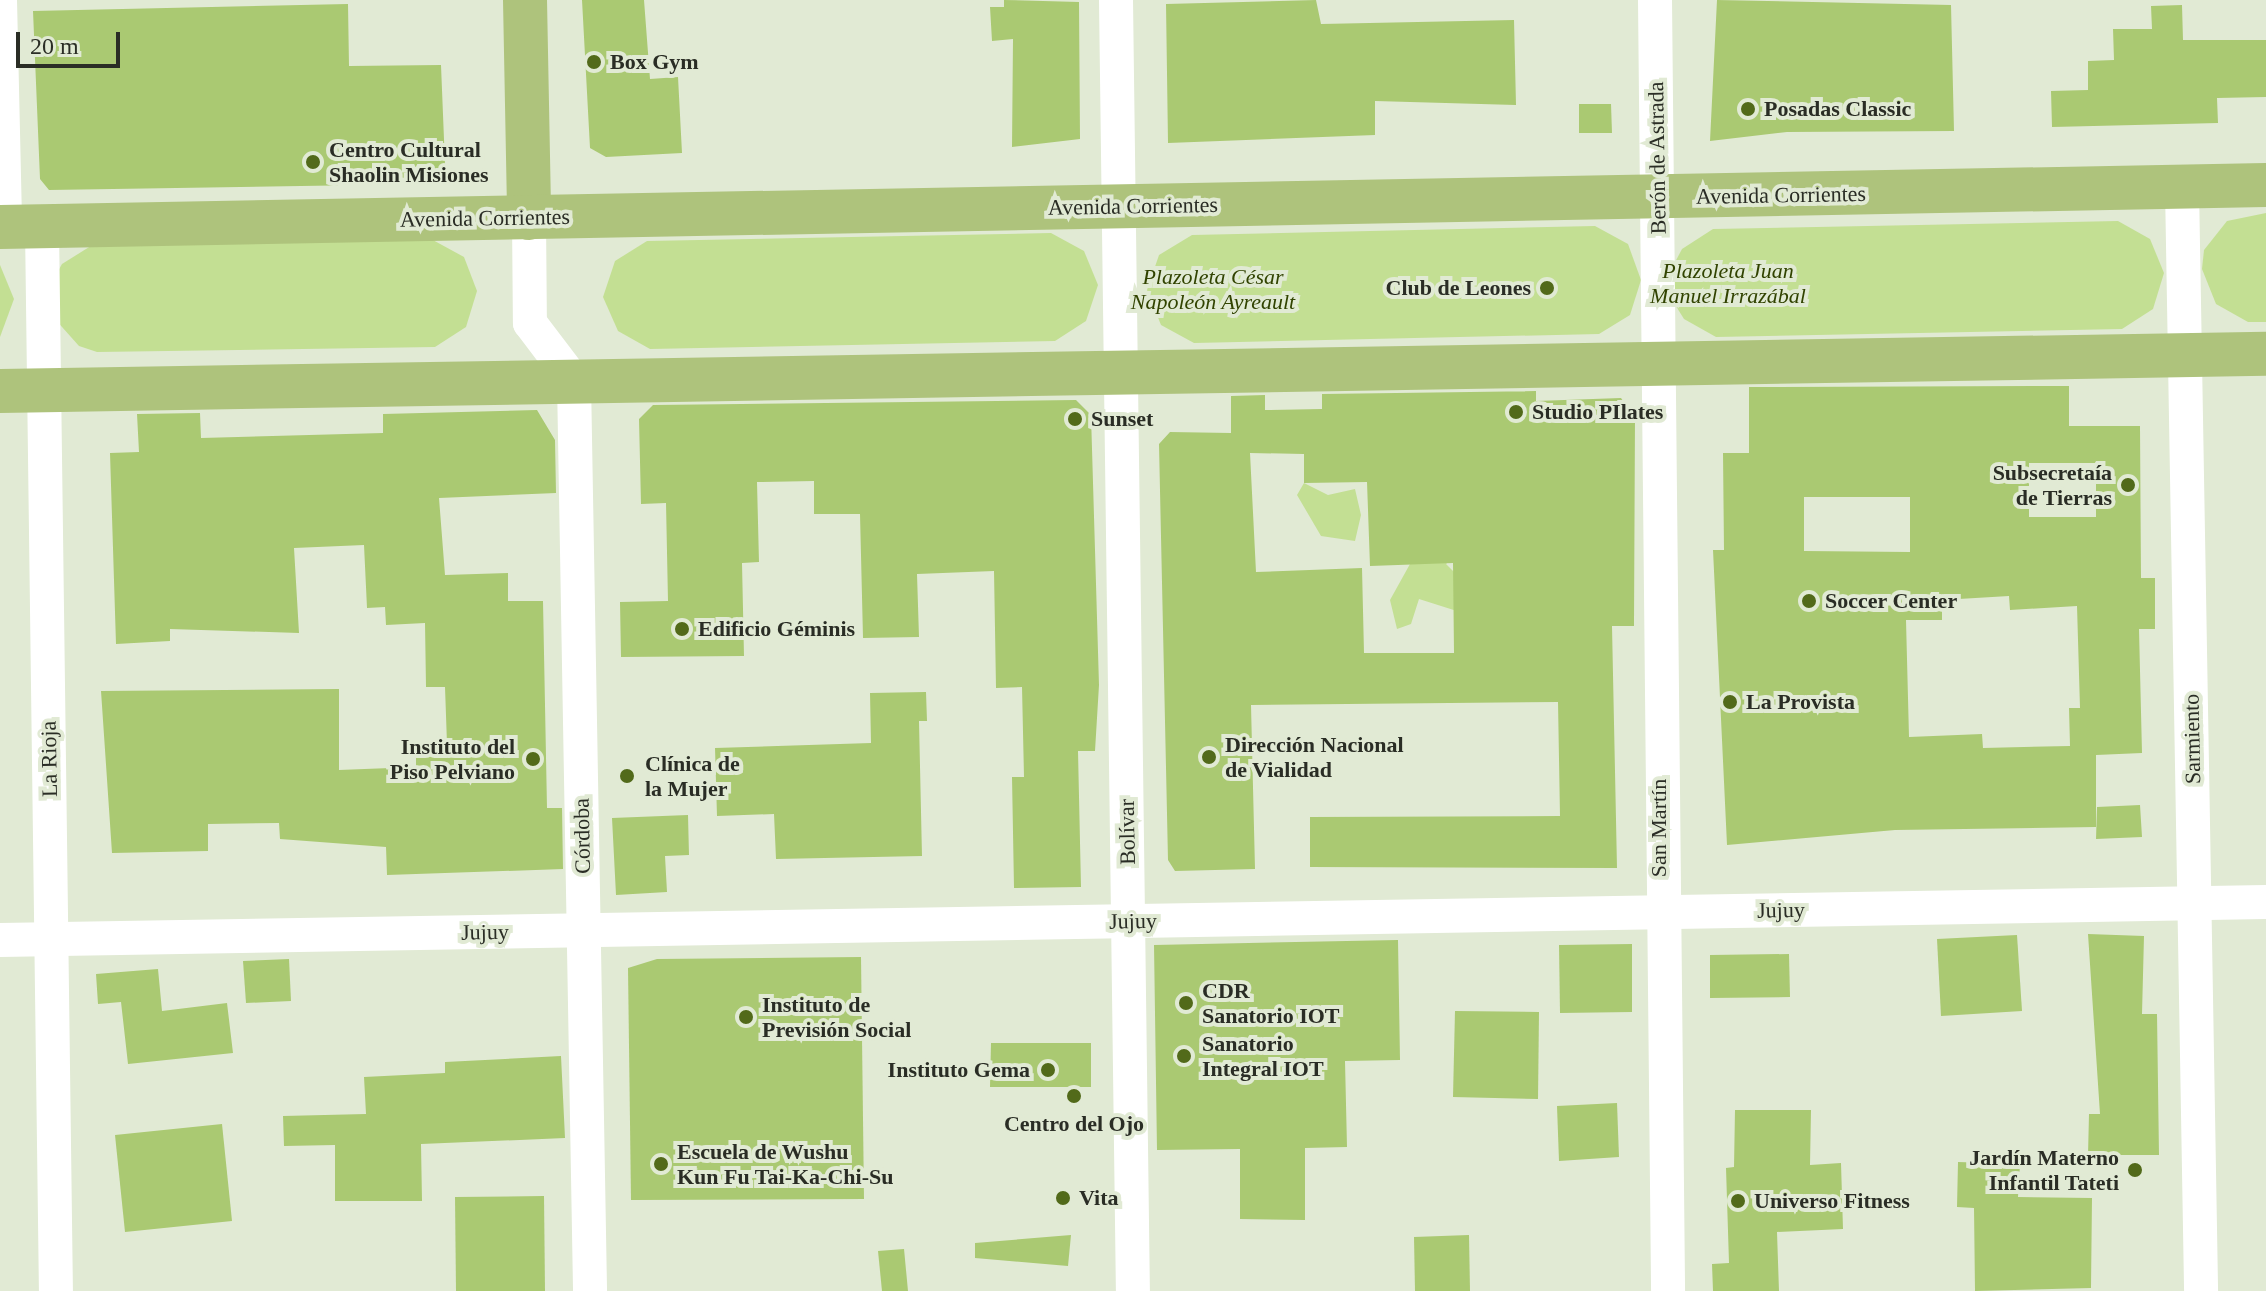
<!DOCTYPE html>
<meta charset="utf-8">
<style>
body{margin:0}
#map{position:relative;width:2266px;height:1291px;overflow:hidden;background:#e1ead4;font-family:Georgia,serif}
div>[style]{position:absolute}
.green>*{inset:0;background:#c3df93}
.building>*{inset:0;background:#aac972}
.street>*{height:34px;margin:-17px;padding:0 17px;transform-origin:17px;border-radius:17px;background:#fff}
.primary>*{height:44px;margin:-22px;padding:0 22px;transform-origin:22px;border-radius:22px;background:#aec37c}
.dots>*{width:22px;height:22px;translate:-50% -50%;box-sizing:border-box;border:4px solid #e1ead4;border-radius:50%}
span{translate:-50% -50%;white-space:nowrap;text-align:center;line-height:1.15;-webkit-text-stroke:8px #e1ead4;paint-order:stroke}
.poi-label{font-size:22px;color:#2a2d25;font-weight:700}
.left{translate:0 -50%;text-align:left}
.right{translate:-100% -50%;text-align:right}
.street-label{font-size:22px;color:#2a2d25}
.park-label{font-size:22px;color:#314300;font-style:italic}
.scale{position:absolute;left:16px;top:32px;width:104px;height:36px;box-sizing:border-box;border:4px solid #2a2d25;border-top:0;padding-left:10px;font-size:24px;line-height:28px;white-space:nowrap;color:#2a2d25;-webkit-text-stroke:6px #e1ead4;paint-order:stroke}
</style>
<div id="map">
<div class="green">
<i style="clip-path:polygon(2266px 213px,2266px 322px,2248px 322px,2216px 304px,2202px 269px,2204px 250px,2227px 221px)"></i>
<i style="clip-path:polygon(2118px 221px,2150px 239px,2164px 273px,2153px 309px,2122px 329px,1716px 337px,1684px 319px,1674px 303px,1673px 266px,1682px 249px,1713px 229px)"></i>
<i style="clip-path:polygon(1595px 226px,1628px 244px,1641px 280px,1630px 315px,1599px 334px,1194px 343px,1161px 325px,1147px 290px,1159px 255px,1192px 235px)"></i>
<i style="clip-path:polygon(1051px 233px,1084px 251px,1098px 285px,1086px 321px,1055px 341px,650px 349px,618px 331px,603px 297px,615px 261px,647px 241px)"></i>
<i style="clip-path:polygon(431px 239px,464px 257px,477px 291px,466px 327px,435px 347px,97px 352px,79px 346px,54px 318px,53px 280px,62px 264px,94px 244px)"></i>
<i style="clip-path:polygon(0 265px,14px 299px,0 337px)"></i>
<i style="clip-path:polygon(1304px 483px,1328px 495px,1355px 489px,1361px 515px,1355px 541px,1321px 536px,1297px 495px)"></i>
<i style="clip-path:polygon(1453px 557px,1446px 564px,1463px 581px,1460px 612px,1419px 599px,1411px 624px,1397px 629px,1390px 600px,1410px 564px)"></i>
</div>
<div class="building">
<i style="clip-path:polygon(582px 0,644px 0,650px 79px,678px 77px,682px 153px,606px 157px,590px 148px)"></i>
<i style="clip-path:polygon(1004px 0,1079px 2px,1080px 139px,1012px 147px,1013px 39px,992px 41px,990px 7px,1004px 7px)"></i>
<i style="clip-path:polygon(1316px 0,1321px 24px,1514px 20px,1516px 105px,1375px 101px,1375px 135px,1168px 143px,1166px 4px)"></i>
<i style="clip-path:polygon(1717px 0,1951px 5px,1954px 131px,1787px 132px,1710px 141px)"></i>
<i style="clip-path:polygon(348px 4px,349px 66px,441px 65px,445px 164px,426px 184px,49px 190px,40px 179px,33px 11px)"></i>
<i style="clip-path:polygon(2182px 5px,2183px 40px,2266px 40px,2266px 97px,2217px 98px,2218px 123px,2052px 127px,2051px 91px,2088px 90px,2088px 61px,2114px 60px,2113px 29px,2152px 29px,2151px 6px)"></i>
<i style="clip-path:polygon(1579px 104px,1611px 104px,1612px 133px,1579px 133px)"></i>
<i style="clip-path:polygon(evenodd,2069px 386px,2069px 426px,2140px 426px,2141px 578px,2155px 578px,2155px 629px,2139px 629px,2142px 753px,2096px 755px,2096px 827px,1895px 830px,1727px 845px,1713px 550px,1724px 550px,1723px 453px,1749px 453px,1749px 387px,2069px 386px,2029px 463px,2096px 463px,2096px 517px,2029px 517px,2029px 463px,2069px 386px,1804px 497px,1910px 497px,1910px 552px,1804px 551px,1804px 497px,2069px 386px,2009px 596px,2010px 610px,2077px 606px,2080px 708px,2069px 708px,2070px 746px,1983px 748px,1982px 734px,1909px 737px,1906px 620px,1942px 620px,1942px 600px,2009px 596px)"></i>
<i style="clip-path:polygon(evenodd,1536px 391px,1536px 401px,1621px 398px,1635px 418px,1634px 626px,1612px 626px,1617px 868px,1310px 867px,1310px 817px,1560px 816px,1558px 702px,1251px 705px,1255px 869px,1175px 871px,1168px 860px,1159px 444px,1170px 432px,1231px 433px,1231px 396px,1265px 395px,1265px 410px,1322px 409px,1322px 394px,1536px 391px,1250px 453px,1304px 454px,1304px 483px,1367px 482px,1370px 566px,1453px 563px,1454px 653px,1364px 653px,1362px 568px,1256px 572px,1250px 453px)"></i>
<i style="clip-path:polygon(1076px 400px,1091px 415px,1099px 685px,1095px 751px,1078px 751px,1081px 887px,1014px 888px,1012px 777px,1024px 777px,1022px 687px,996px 688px,994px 571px,917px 574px,919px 637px,863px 638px,860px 514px,814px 514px,814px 481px,757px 482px,759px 562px,742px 563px,744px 656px,621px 657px,620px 602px,668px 601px,666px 503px,641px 504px,639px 419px,653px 405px)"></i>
<i style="clip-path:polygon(537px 410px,555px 440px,556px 493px,439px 498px,445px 575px,508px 573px,508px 601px,543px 601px,547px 808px,562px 808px,563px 869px,387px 875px,386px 847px,280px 839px,279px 823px,208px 824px,208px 851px,112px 853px,101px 691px,339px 689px,339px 770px,416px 767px,416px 745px,447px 744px,445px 687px,426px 687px,425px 623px,386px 625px,385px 607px,367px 608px,364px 545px,294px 548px,299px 633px,170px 629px,170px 641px,116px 644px,110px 453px,139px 452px,137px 414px,200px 413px,201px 438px,383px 433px,383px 414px)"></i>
<i style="clip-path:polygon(926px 692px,927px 721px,919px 721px,922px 856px,776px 859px,774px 814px,717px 816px,715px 748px,871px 743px,870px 693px)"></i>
<i style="clip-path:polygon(2140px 805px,2142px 837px,2096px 839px,2097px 807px)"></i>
<i style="clip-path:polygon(688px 815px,689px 855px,665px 856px,667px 892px,616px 895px,612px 818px)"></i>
<i style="clip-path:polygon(2088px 934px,2144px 936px,2142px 1014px,2157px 1014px,2159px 1155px,2088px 1155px,2089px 1114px,2100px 1114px)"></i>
<i style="clip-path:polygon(2017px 935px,2022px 1011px,1941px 1016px,1937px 939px)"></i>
<i style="clip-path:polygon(1398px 940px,1400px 1060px,1345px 1061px,1347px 1147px,1305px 1148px,1305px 1220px,1240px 1219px,1240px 1149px,1157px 1150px,1154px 945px)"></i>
<i style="clip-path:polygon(1632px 944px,1632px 1012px,1560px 1013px,1559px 945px)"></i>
<i style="clip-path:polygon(1789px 954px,1790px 997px,1710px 998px,1710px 955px)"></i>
<i style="clip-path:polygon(861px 957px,864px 1199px,631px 1200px,628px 968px,657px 959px)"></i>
<i style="clip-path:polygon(289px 959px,291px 1001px,246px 1003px,243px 961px)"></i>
<i style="clip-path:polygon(158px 969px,162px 1011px,227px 1003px,233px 1053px,128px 1064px,121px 1002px,98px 1004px,96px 974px)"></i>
<i style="clip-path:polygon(1455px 1011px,1539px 1012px,1538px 1099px,1453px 1097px)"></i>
<i style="clip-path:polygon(991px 1043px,1091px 1043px,1091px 1087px,990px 1087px)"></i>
<i style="clip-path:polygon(561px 1056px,565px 1138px,421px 1144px,422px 1201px,335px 1201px,335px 1145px,284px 1146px,283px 1116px,366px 1114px,364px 1077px,445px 1073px,445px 1062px)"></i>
<i style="clip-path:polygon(1617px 1103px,1619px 1157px,1559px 1161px,1557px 1106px)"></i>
<i style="clip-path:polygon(1735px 1110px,1811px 1110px,1810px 1165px,1841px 1163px,1843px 1229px,1777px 1232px,1779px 1291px,1713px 1291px,1712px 1264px,1729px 1263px,1726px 1168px,1734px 1167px)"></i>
<i style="clip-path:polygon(222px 1124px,232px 1221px,125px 1232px,115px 1135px)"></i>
<i style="clip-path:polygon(1958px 1162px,2020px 1164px,2018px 1197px,2092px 1198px,2091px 1288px,1975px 1291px,1974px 1208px,1957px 1207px)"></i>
<i style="clip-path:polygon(544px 1196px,545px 1291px,456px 1291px,455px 1197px)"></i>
<i style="clip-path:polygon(1071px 1235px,1068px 1266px,975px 1258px,975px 1243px)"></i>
<i style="clip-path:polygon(1469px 1235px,1470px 1291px,1415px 1291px,1414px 1237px)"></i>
<i style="clip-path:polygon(904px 1249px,908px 1291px,882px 1291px,878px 1251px)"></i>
</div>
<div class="street">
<i style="left:0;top:0;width:227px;rotate:88.7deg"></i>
<i style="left:1116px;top:0;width:1291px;rotate:89.25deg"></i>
<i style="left:1655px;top:0;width:1291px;rotate:89.42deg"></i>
<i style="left:2182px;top:187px;width:1104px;rotate:89.01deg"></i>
<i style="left:529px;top:218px;width:105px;rotate:89.5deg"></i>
<i style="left:530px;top:323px;width:73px;rotate:52.8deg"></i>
<i style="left:574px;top:381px;width:910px;rotate:88.99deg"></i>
<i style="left:42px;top:227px;width:1064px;rotate:89.25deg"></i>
<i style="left:0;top:940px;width:2266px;rotate:-0.96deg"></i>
</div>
<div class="primary">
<i style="left:525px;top:0;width:218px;rotate:88.9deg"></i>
<i style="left:0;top:227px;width:2266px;rotate:-1.06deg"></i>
<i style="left:0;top:391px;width:2266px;rotate:-0.94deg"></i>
</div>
<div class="dots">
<i style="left:594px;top:62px;background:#526a1a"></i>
<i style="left:1748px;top:109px;background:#526a1a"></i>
<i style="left:313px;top:162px;background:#526a1a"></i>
<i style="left:1547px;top:288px;background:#526a1a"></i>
<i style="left:1516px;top:412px;background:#526a1a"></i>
<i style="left:1075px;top:419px;background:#526a1a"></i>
<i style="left:2128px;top:485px;background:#526a1a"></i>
<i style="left:1809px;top:601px;background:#526a1a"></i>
<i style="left:682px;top:629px;background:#526a1a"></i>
<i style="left:1730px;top:702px;background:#526a1a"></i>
<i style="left:1209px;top:757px;background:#526a1a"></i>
<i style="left:533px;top:759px;background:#526a1a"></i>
<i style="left:627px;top:776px;background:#526a1a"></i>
<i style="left:1186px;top:1003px;background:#526a1a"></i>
<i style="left:746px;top:1017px;background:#526a1a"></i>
<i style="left:1184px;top:1056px;background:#526a1a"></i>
<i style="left:1048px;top:1070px;background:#526a1a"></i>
<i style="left:1074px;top:1096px;background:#526a1a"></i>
<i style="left:661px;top:1164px;background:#526a1a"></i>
<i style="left:2135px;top:1170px;background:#526a1a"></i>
<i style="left:1063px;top:1198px;background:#526a1a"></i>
<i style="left:1738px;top:1201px;background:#526a1a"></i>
</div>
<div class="poi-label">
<span class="left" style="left:610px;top:62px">Box Gym</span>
<span class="left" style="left:1764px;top:109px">Posadas Classic</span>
<span class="left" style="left:329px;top:162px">Centro Cultural<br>Shaolin Misiones</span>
<span class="right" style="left:1531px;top:288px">Club de Leones</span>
<span class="left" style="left:1532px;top:412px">Studio PIlates</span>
<span class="left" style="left:1091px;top:419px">Sunset</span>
<span class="right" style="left:2112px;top:485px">Subsecretaía<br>de Tierras</span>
<span class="left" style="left:1825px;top:601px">Soccer Center</span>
<span class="left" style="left:698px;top:629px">Edificio Géminis</span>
<span class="left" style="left:1746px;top:702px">La Provista</span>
<span class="left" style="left:1225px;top:757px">Dirección Nacional<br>de Vialidad</span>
<span class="right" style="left:515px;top:759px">Instituto del<br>Piso Pelviano</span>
<span class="left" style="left:645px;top:776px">Clínica de<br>la Mujer</span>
<span class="left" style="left:1202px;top:1003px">CDR<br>Sanatorio IOT</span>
<span class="left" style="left:762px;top:1017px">Instituto de<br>Previsión Social</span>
<span class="left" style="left:1202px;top:1056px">Sanatorio<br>Integral IOT</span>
<span class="right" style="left:1030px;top:1070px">Instituto Gema</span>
<span style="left:1074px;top:1124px">Centro del Ojo</span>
<span class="left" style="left:677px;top:1164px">Escuela de Wushu<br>Kun Fu Tai-Ka-Chi-Su</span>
<span class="right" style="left:2119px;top:1170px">Jardín Materno<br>Infantil Tateti</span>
<span class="left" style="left:1079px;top:1198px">Vita</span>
<span class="left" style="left:1754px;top:1201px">Universo Fitness</span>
</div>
<div class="street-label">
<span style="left:1657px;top:158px;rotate:-91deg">Berón de Astrada</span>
<span style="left:1781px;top:195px;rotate:-1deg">Avenida Corrientes</span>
<span style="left:1133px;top:206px;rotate:-1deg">Avenida Corrientes</span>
<span style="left:485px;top:218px;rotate:-1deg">Avenida Corrientes</span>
<span style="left:2192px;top:739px;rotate:-91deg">Sarmiento</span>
<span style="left:49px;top:759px;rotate:-91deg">La Rioja</span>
<span style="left:1659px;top:828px;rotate:-90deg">San Martín</span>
<span style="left:1127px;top:832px;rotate:-91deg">Bolívar</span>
<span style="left:582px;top:836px;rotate:-91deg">Córdoba</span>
<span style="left:1781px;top:910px;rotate:-1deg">Jujuy</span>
<span style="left:1133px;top:921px;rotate:-1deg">Jujuy</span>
<span style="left:485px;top:932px;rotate:-1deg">Jujuy</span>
</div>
<div class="park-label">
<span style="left:1728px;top:283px">Plazoleta Juan<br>Manuel Irrazábal</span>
<span style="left:1213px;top:289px">Plazoleta César<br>Napoleón Ayreault</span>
</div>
<div class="scale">20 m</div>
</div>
